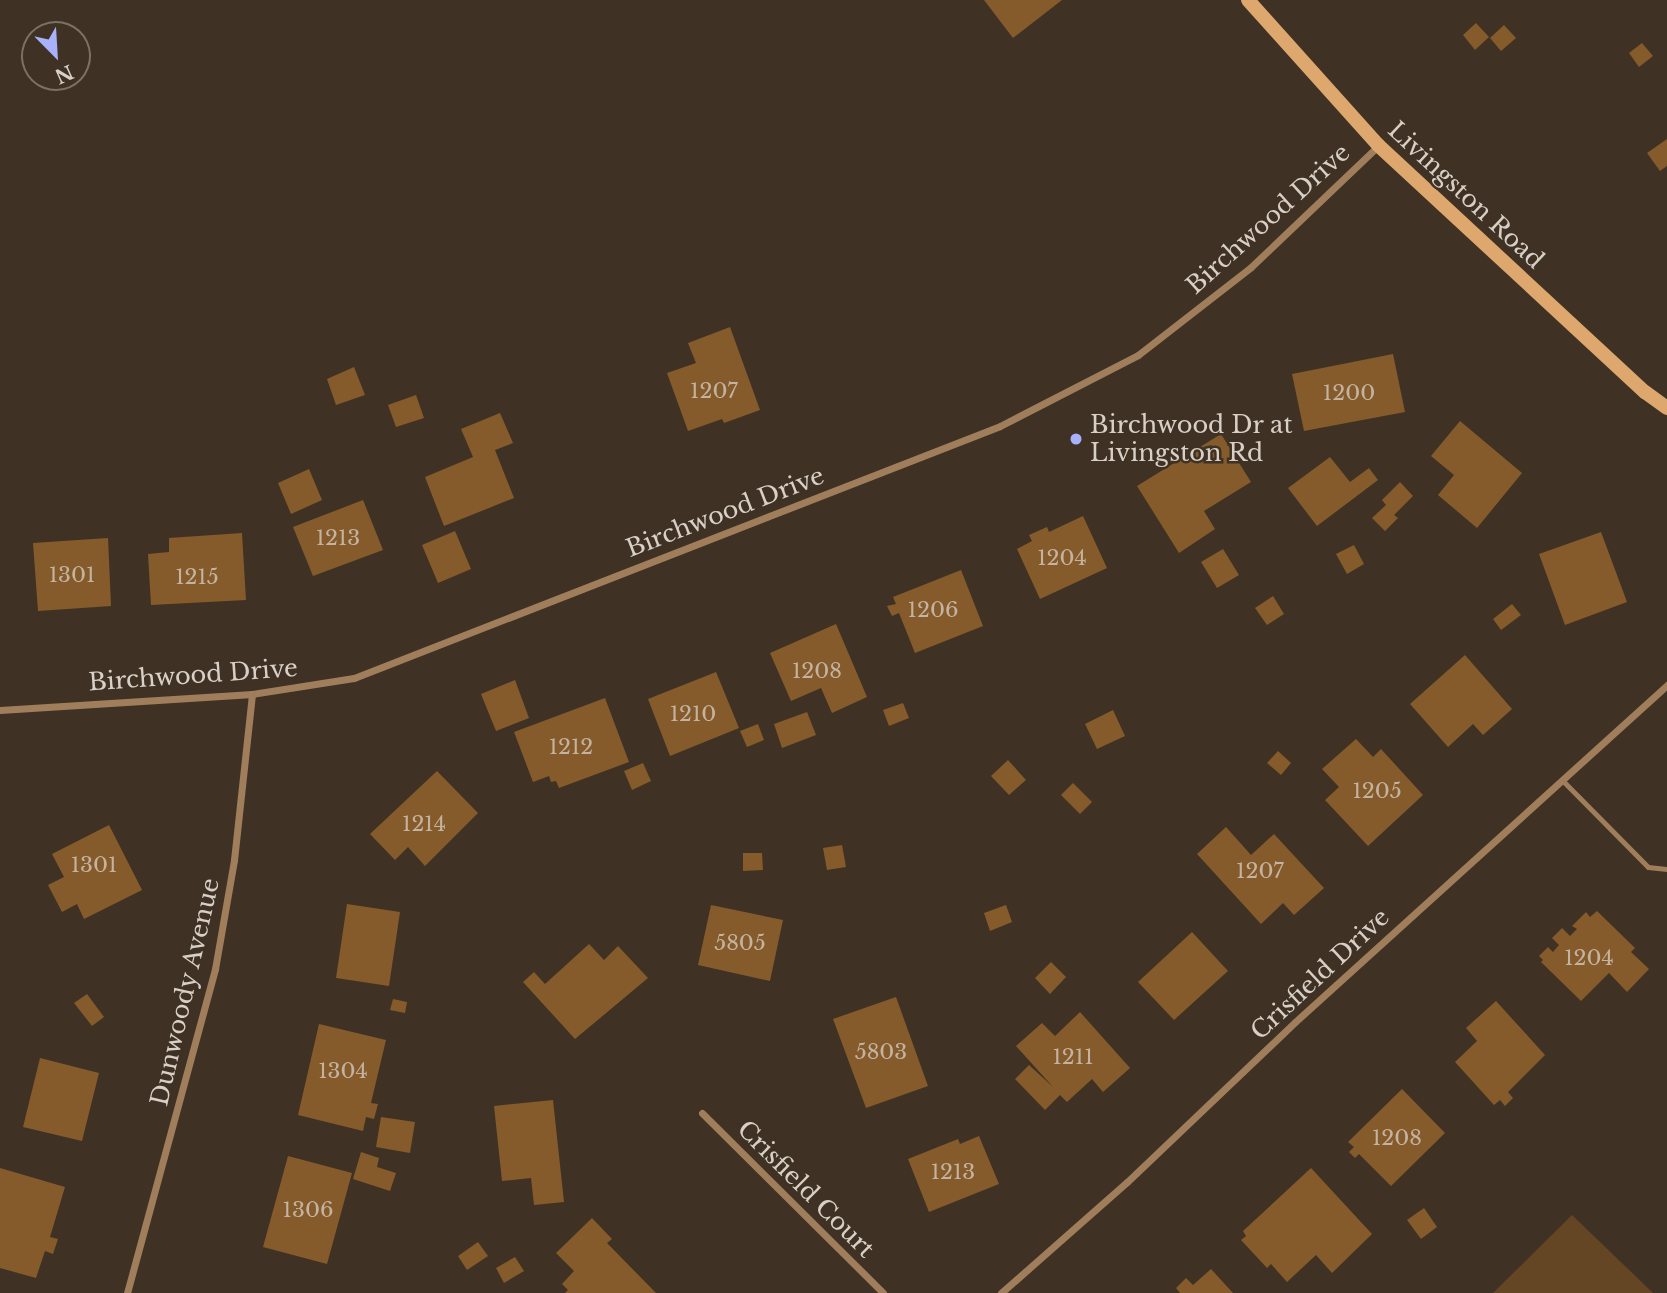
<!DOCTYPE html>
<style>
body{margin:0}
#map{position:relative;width:1667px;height:1293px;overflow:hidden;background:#3f3224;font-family:"Libre Baskerville",serif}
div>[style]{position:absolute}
.green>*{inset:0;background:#644624}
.building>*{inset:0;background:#855b2b}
.lane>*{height:5px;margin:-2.5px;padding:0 2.5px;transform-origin:2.5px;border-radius:2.5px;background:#a07e5b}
.street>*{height:7px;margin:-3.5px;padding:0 3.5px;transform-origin:3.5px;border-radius:3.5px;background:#a07e5b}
.secondary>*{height:14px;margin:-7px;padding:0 7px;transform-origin:7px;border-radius:7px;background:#dda76d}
.dots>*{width:19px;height:19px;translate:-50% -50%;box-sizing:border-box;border:4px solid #3f3224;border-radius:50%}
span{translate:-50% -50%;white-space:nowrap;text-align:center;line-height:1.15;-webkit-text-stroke:5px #3f3224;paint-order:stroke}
.number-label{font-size:21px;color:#c3b3a0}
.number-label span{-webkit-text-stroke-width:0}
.street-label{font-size:24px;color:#d8d0c7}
.poi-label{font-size:24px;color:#d8d0c7}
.left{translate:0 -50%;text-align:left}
.north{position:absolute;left:21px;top:21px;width:70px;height:70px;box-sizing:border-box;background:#3f3224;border:2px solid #7c7165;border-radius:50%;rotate:156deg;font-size:19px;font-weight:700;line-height:28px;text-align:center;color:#d8d0c7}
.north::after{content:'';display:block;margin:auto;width:24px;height:32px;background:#a7b1fc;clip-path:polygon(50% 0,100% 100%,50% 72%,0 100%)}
</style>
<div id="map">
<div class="green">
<i style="clip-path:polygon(1572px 1215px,1653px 1293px,1493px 1293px)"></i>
</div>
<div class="building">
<i style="clip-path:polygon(984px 0,1062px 0,1013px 38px)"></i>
<i style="clip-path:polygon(1476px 23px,1489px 37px,1475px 50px,1463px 35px)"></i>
<i style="clip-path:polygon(1504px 25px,1516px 38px,1501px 51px,1490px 38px)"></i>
<i style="clip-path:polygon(1642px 43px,1653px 56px,1639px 67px,1629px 53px)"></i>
<i style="clip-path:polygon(1667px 139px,1667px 166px,1660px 171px,1647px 153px)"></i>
<i style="clip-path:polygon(730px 327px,760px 410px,724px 423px,722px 419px,688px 431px,667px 373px,696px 363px,688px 343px)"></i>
<i style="clip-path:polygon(1393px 354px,1405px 412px,1304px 431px,1292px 374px)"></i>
<i style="clip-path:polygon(354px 367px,365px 395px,336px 405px,327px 379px)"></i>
<i style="clip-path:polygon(416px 395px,424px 418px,396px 427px,388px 405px)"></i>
<i style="clip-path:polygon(500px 413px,513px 443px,495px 450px,514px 498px,444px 526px,425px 477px,473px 457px,461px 429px)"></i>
<i style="clip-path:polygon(1460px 421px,1522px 473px,1477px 528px,1438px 495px,1454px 475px,1431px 456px)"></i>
<i style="clip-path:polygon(1221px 434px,1251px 482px,1204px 511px,1215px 529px,1179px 553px,1137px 486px)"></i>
<i style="clip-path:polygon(1330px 457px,1350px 482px,1369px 468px,1378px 480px,1317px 526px,1288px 488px)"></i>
<i style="clip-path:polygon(309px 469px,322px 500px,291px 514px,278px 483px)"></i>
<i style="clip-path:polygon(1400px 482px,1413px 496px,1394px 515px,1398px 518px,1385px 531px,1372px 518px,1386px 505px,1382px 500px)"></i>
<i style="clip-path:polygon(363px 500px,383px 550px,313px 576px,293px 527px)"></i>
<i style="clip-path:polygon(1083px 516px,1107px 568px,1040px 599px,1017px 549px,1032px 541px,1029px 535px,1047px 527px,1049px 532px)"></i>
<i style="clip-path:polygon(455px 531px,471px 569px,438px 583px,422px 545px)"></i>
<i style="clip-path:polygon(1601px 532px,1627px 602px,1565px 625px,1539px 554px)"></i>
<i style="clip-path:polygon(242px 533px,246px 600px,151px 605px,148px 554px,169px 552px,169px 538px)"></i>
<i style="clip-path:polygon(108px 538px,111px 606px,38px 611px,33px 543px)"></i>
<i style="clip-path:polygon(1354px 545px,1364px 564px,1347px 574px,1336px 554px)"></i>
<i style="clip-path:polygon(1223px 549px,1239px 575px,1217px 588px,1201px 562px)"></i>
<i style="clip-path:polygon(961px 570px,983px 626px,915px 653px,899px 613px,892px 616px,887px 606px,896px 604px,893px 597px)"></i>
<i style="clip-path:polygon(1273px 596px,1284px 614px,1267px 625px,1255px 608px)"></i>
<i style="clip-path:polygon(1512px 604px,1521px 615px,1501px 630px,1493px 619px)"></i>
<i style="clip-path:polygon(836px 624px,867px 697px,832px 713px,821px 688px,791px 701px,770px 653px)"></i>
<i style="clip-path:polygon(1465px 655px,1512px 709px,1483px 735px,1473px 724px,1448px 747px,1410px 704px)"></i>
<i style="clip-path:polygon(716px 672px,739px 728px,670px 756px,648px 699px)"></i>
<i style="clip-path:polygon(515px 680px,529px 718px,496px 731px,481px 694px)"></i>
<i style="clip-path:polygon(605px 698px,629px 762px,559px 788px,556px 781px,551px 782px,549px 776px,533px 782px,514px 732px)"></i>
<i style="clip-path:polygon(903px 703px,909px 718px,889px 726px,883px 710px)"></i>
<i style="clip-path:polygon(1113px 710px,1125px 736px,1097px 749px,1085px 724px)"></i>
<i style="clip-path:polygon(807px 712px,816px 735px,782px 748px,774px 724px)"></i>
<i style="clip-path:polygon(758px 724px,764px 740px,747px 747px,740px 731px)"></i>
<i style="clip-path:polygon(1356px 739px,1373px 757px,1381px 749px,1423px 795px,1368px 846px,1325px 800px,1339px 787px,1322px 769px)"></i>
<i style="clip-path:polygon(1278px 751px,1291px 763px,1281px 775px,1267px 763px)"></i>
<i style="clip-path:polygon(1008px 760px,1026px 780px,1009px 795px,991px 776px)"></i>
<i style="clip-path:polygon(643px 763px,651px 781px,632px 790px,624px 771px)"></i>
<i style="clip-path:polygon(437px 771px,478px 813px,425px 866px,408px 847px,395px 860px,370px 834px)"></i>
<i style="clip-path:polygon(1073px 783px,1092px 802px,1080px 814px,1061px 795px)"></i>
<i style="clip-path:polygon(109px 825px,142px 890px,84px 919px,77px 904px,62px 912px,48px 885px,64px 877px,52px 854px)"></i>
<i style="clip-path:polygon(1226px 827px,1251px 855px,1274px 834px,1324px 888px,1294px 915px,1283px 903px,1261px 924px,1197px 854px)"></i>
<i style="clip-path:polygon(842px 845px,846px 867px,827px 870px,823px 848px)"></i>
<i style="clip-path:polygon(743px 853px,762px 853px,763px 870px,743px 871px)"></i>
<i style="clip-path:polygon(347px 904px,400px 912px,389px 986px,336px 978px)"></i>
<i style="clip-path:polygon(711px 905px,783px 920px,770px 981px,698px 965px)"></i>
<i style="clip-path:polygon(1006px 905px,1012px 922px,990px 931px,984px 913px)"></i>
<i style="clip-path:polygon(1597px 911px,1635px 948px,1631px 952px,1649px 969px,1627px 992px,1609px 973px,1581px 1001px,1541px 962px,1543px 960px,1539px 956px,1548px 947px,1553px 952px,1559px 945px,1552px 938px,1562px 928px,1570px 936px,1577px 929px,1572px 926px,1586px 912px,1590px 917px)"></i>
<i style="clip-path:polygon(1192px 932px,1228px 971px,1174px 1020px,1138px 982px)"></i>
<i style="clip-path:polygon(589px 944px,604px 960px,618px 946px,648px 978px,575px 1039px,523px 982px,534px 972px,545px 984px)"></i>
<i style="clip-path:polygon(1051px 962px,1066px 977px,1050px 994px,1035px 978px)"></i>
<i style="clip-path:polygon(87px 994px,104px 1017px,92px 1026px,74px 1003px)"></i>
<i style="clip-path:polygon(896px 997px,928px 1086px,866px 1108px,833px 1019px)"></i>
<i style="clip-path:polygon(393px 999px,407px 1002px,405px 1013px,390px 1010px)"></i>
<i style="clip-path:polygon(1496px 1001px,1545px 1055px,1508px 1092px,1513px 1098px,1505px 1106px,1500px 1100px,1494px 1105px,1455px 1062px,1477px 1041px,1466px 1028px)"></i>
<i style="clip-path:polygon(1080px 1012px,1130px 1068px,1103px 1092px,1092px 1079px,1067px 1102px,1060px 1095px,1045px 1110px,1015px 1079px,1029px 1065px,1053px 1087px,1016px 1046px,1042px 1023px,1055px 1036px)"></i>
<i style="clip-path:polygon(319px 1024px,386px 1040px,371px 1103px,378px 1104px,374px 1119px,366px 1117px,363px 1131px,298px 1115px)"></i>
<i style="clip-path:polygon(40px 1058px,99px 1073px,82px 1141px,23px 1127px)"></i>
<i style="clip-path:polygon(1402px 1089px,1445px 1133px,1391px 1186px,1359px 1154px,1355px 1158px,1349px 1152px,1354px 1147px,1348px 1142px)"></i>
<i style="clip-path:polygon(553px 1100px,564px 1202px,534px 1205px,531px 1178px,502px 1181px,494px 1106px)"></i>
<i style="clip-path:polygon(381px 1117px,415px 1122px,410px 1153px,376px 1147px)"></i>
<i style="clip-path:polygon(979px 1136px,999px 1184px,929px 1212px,908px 1159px,958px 1139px,960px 1144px)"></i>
<i style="clip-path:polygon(361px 1152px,379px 1158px,377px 1167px,396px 1173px,390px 1191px,353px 1179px)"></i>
<i style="clip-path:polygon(288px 1156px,352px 1173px,327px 1264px,263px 1247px)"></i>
<i style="clip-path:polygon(0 1168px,65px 1187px,50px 1237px,58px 1239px,53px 1254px,45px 1251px,36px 1278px,0 1268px)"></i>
<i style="clip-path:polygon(1311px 1168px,1372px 1234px,1332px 1273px,1316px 1255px,1287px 1282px,1271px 1264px,1267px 1268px,1241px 1240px,1246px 1236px,1243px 1231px)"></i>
<i style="clip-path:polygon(1424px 1208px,1437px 1227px,1421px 1239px,1407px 1220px)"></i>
<i style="clip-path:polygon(592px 1218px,612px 1239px,607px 1243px,656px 1293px,565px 1293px,568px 1290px,562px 1284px,574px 1271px,556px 1253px)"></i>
<i style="clip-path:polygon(478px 1242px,488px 1256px,467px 1270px,458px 1256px)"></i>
<i style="clip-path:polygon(515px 1257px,524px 1271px,504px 1283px,496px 1268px)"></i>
<i style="clip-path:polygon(1211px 1269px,1233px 1293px,1180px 1293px,1176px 1288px,1186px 1278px,1193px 1285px)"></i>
</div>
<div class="lane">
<i style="left:1562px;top:780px;width:122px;rotate:45.3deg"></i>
<i style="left:1648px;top:867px;width:19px;rotate:6deg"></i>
</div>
<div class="street">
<i style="left:0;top:710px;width:253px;rotate:-3.6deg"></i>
<i style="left:252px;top:694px;width:103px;rotate:-8.9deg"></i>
<i style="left:354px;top:678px;width:693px;rotate:-21.31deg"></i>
<i style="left:1000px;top:426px;width:155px;rotate:-27.2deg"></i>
<i style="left:1138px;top:355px;width:143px;rotate:-37.9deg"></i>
<i style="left:1251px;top:267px;width:175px;rotate:-43.6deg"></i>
<i style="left:702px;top:1113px;width:255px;rotate:44.8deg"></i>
<i style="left:127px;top:1293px;width:336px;rotate:-74.8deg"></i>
<i style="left:215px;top:969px;width:111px;rotate:-80.1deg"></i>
<i style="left:234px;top:860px;width:167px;rotate:-83.8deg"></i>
<i style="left:1001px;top:1293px;width:168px;rotate:-41.4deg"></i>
<i style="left:1127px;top:1182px;width:232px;rotate:-43.6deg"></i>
<i style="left:1295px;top:1022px;width:502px;rotate:-42.17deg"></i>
</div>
<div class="secondary">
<i style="left:1248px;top:0;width:195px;rotate:48.1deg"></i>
<i style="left:1378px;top:145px;width:364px;rotate:42.8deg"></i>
<i style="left:1645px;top:392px;width:27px;rotate:36deg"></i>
</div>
<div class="dots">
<i style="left:1076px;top:439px;background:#a7b1fc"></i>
</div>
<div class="number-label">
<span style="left:714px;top:391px">1207</span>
<span style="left:1349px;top:393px">1200</span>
<span style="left:338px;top:538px">1213</span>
<span style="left:1062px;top:558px">1204</span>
<span style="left:72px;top:575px">1301</span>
<span style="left:197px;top:577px">1215</span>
<span style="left:933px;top:610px">1206</span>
<span style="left:817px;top:671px">1208</span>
<span style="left:693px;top:714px">1210</span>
<span style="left:571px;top:747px">1212</span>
<span style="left:1377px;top:791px">1205</span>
<span style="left:424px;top:824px">1214</span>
<span style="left:94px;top:865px">1301</span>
<span style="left:1260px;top:871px">1207</span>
<span style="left:740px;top:943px">5805</span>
<span style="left:1589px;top:958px">1204</span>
<span style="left:881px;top:1052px">5803</span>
<span style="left:1073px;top:1057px">1211</span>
<span style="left:343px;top:1071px">1304</span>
<span style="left:1397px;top:1138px">1208</span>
<span style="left:953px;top:1172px">1213</span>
<span style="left:308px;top:1210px">1306</span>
</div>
<div class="street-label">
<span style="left:1466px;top:195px;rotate:43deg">Livingston Road</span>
<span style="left:1268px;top:219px;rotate:-42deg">Birchwood Drive</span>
<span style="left:725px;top:512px;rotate:-21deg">Birchwood Drive</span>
<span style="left:193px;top:675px;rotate:-4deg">Birchwood Drive</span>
<span style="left:1320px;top:974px;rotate:-43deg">Crisfield Drive</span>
<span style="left:185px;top:992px;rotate:-77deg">Dunwoody Avenue</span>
<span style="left:806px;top:1189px;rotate:45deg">Crisfield Court</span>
</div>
<div class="poi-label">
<span class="left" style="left:1090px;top:439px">Birchwood Dr at<br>Livingston Rd</span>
</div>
<div class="north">N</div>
</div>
